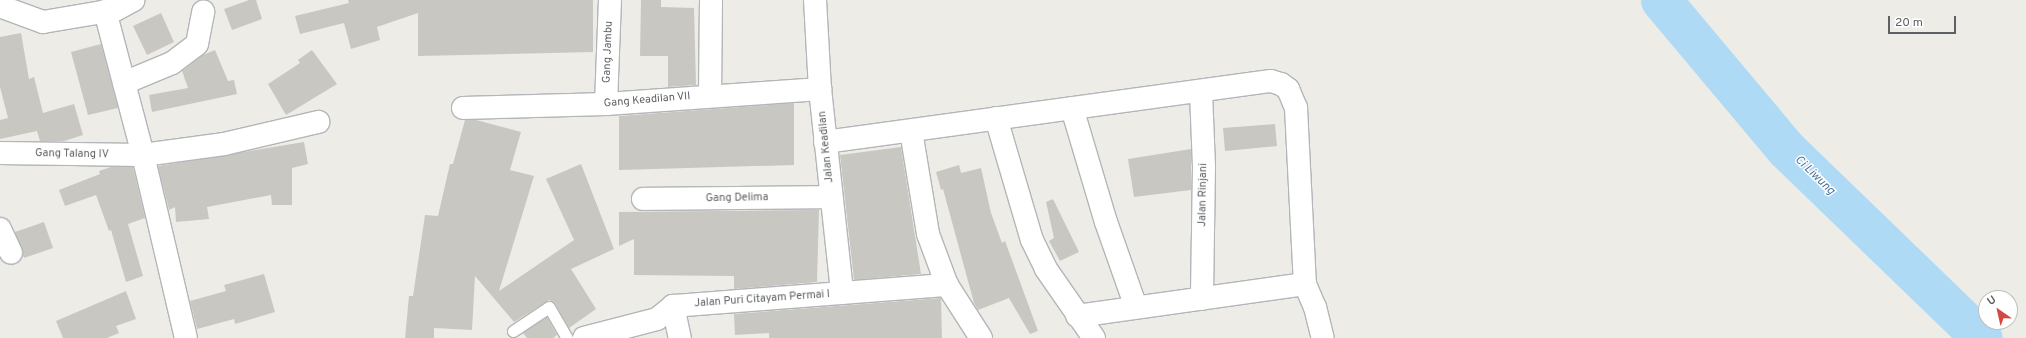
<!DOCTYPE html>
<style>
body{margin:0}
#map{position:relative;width:2026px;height:338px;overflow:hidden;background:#eeece6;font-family:Overpass,sans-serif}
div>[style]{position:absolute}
.river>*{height:41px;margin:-20.5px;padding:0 20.5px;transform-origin:20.5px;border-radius:20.5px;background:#aedaf6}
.building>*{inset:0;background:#c9c7c2}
.roads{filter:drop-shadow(1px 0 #b3b6b9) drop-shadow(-1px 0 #b3b6b9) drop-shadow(0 1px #b3b6b9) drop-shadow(0 -1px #b3b6b9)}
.lane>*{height:11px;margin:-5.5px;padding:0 5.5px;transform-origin:5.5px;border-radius:5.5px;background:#fff}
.street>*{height:22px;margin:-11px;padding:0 11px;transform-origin:11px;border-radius:11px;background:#fff}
span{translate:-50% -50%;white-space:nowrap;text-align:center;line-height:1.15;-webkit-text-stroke:3px #fff;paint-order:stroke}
.street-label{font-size:11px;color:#5d6164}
.water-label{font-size:12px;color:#49779e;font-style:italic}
.north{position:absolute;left:1978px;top:290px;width:40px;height:40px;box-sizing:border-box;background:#fff;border:1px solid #bec0c1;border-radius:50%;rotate:326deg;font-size:11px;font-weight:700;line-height:16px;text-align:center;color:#5d6164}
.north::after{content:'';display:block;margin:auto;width:14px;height:18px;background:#d64743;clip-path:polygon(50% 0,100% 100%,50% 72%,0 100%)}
.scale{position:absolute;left:1888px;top:16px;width:68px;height:18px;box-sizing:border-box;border:2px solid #5d6164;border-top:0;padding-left:5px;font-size:12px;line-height:14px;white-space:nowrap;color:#5d6164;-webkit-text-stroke:3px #fff;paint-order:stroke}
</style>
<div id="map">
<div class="river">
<i style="left:1661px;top:0;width:194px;rotate:50deg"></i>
<i style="left:1786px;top:149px;width:272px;rotate:44deg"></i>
</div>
<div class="building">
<i style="clip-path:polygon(249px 0,256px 0,262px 19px,232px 30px,224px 9px)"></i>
<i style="clip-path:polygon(348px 0,593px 0,593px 52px,418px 56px,418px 13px,377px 27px,380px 40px,351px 49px,344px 23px,300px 34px,295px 16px,349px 3px)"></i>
<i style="clip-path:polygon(641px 0,661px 0,661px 7px,694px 8px,696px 85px,668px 87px,668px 56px,640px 56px)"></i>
<i style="clip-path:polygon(161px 13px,174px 42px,147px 55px,133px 26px)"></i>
<i style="clip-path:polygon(21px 33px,29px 79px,34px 77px,43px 113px,74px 104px,83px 135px,64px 141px,40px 141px,37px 131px,0 139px,0 120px,8px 118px,0 87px,0 37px)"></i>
<i style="clip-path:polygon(101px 44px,118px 108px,88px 115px,71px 52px)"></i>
<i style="clip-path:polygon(215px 50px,228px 81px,234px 80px,237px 94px,152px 112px,149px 95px,188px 88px,182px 71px,203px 55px)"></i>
<i style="clip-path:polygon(312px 50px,337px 84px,286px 115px,268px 84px,300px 63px,298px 60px)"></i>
<i style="clip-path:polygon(794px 103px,794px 165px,619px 170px,619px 116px)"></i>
<i style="clip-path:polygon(465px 120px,476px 120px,521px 132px,510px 170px,534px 176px,499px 291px,574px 240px,546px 179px,581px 164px,614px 249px,571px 269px,596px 309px,569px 328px,555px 303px,549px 300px,514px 322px,475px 276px,472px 330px,434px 328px,434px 338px,405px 338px,409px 296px,413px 296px,425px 215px,438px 216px,450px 164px,453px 164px)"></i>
<i style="clip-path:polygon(1275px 124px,1277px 146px,1225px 151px,1223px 128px)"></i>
<i style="clip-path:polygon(304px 142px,308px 164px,292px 168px,292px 205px,272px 205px,271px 195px,207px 207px,209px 219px,176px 222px,175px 207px,169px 210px,158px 166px)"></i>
<i style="clip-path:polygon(901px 147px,921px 274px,854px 280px,840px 155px)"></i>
<i style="clip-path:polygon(1191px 149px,1191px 190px,1134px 197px,1128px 159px)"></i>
<i style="clip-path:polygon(959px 165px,961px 173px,981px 168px,991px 213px,1002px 243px,1005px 241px,1038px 331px,1030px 334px,1009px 298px,978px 310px,974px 303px,943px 189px,941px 190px,936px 172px)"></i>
<i style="clip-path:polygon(111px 167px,133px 167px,145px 218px,128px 224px,143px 276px,126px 282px,111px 230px,109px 231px,96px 195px,65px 206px,59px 190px,100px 174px,99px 171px)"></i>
<i style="clip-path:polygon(1053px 199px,1079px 252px,1060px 261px,1049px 241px,1054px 238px,1046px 202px)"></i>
<i style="clip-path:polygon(819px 210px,817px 282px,734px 289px,734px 276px,634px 275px,634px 239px,619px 246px,619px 212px)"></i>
<i style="clip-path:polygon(44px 222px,53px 248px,24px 258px,15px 232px)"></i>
<i style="clip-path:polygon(264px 274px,275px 312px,235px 324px,234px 319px,197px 329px,190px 301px,226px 291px,224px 285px)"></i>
<i style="clip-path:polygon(126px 291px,136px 319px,116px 326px,119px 333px,107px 338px,63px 338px,56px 321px)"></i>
<i style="clip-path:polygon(941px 298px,942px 338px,769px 338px,769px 333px,735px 335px,734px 314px)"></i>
<i style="clip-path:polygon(547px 317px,557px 335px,553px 338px,527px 338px,523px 333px)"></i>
</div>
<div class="roads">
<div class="lane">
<i style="left:513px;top:331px;width:43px;rotate:-33.7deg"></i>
<i style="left:549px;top:307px;width:36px;rotate:60deg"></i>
</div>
<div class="street">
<i style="left:815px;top:0;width:89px;rotate:86.8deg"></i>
<i style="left:820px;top:89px;width:205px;rotate:83.8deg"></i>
<i style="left:2px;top:7px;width:44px;rotate:20.1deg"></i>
<i style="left:43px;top:22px;width:73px;rotate:-9.5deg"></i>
<i style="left:115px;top:10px;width:21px;rotate:-28deg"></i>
<i style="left:105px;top:11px;width:149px;rotate:75.2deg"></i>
<i style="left:143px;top:155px;width:188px;rotate:76.8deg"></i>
<i style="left:124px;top:83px;width:52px;rotate:-22.6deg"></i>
<i style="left:172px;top:63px;width:31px;rotate:-37deg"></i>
<i style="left:197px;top:44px;width:33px;rotate:-79deg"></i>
<i style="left:1201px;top:92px;width:75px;rotate:87.7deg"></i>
<i style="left:1204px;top:167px;width:132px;rotate:90.9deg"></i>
<i style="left:710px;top:95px;width:95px;rotate:-89.4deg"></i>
<i style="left:606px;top:104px;width:104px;rotate:-87.8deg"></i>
<i style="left:463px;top:108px;width:143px;rotate:-1.6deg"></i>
<i style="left:606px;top:104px;width:215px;rotate:-4deg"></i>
<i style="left:1072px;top:108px;width:119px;rotate:73.4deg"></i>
<i style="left:1106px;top:222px;width:90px;rotate:70.6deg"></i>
<i style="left:996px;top:118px;width:127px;rotate:73.6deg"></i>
<i style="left:1032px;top:240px;width:32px;rotate:64deg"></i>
<i style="left:1046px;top:269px;width:84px;rotate:55.2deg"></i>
<i style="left:911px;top:131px;width:104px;rotate:80.6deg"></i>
<i style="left:928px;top:234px;width:54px;rotate:69.6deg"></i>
<i style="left:947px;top:285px;width:63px;rotate:57.3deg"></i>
<i style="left:825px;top:142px;width:450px;rotate:-7.8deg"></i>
<i style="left:1271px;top:81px;width:10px;rotate:17deg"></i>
<i style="left:1281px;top:84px;width:9px;rotate:36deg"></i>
<i style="left:1288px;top:89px;width:21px;rotate:67deg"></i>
<i style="left:1296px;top:108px;width:176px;rotate:87.1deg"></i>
<i style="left:1305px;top:284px;width:230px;rotate:172deg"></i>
<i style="left:0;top:153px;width:143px;rotate:0.8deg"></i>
<i style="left:143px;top:155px;width:82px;rotate:-7.7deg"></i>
<i style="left:224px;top:144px;width:97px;rotate:-13.2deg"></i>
<i style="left:643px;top:199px;width:188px;rotate:-0.6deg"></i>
<i style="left:0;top:229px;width:26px;rotate:65deg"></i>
<i style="left:1305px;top:284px;width:25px;rotate:67deg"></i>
<i style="left:1315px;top:307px;width:32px;rotate:76deg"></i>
<i style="left:673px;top:306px;width:33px;rotate:78deg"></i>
<i style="left:584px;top:338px;width:75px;rotate:-14.6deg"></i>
<i style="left:657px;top:319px;width:21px;rotate:-39deg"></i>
<i style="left:673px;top:306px;width:275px;rotate:-4.4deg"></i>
</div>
</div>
<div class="street-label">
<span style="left:608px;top:52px;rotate:-88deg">Gang Jambu</span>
<span style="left:647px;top:100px;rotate:-5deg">Gang Keadilan VII</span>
<span style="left:826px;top:147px;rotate:-96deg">Jalan Keadilan</span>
<span style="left:72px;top:154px;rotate:1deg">Gang Talang IV</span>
<span style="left:1203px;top:195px;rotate:-89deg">Jalan Rinjani</span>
<span style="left:737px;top:198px;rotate:-1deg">Gang Delima</span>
<span style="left:762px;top:299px;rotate:-4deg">Jalan Puri Citayam Permai I</span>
</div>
<div class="water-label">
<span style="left:1814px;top:176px;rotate:44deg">Ci Liwung</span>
</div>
<div class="north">U</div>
<div class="scale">20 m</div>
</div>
